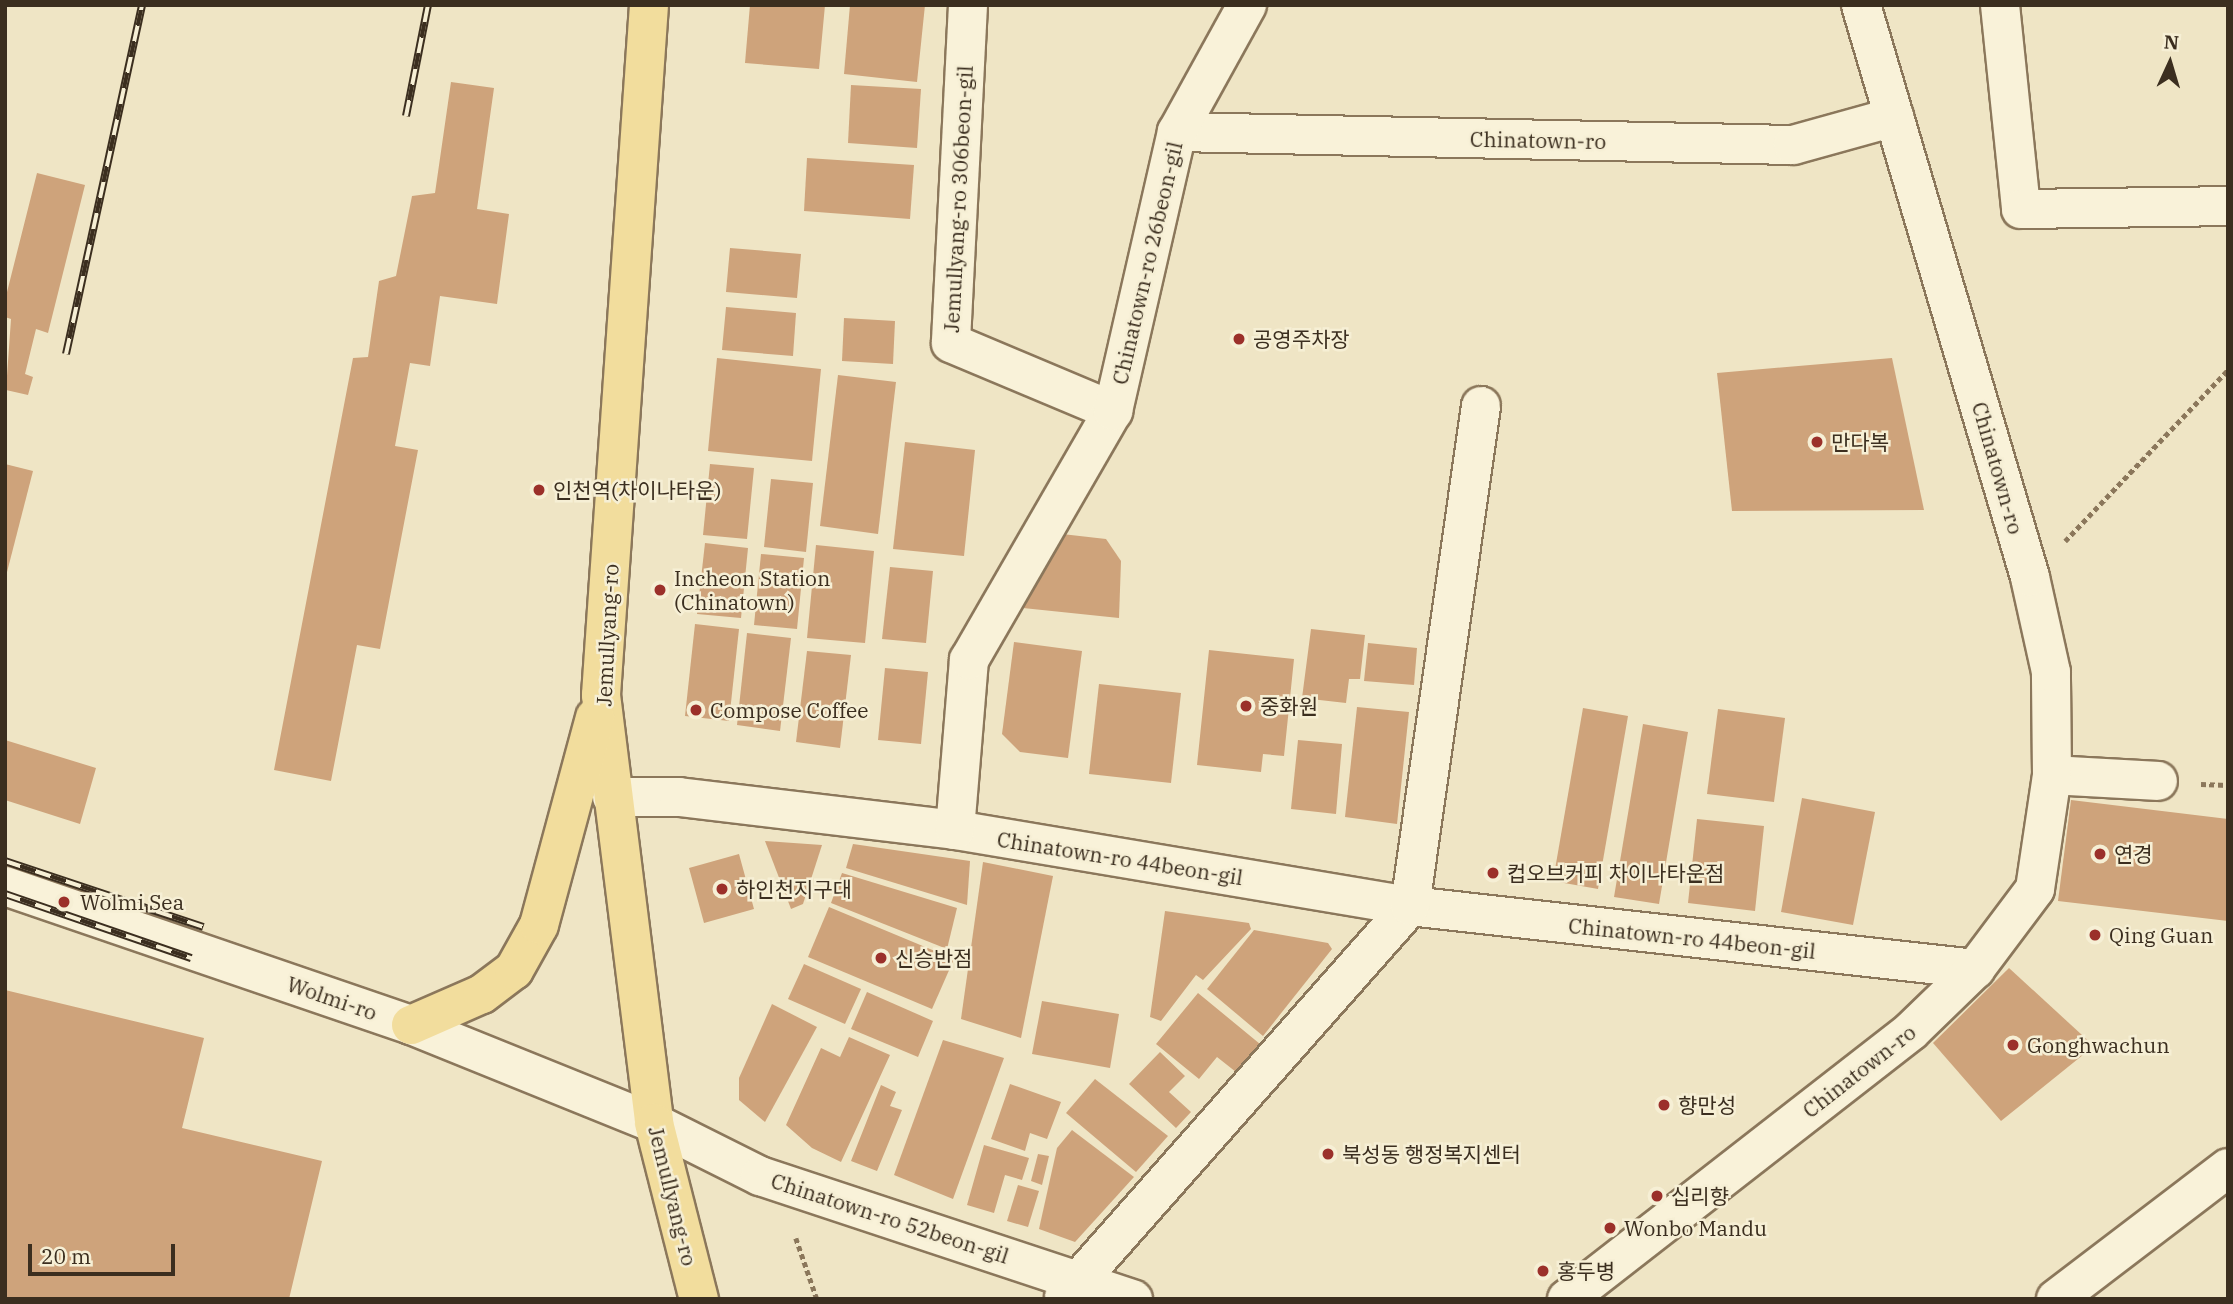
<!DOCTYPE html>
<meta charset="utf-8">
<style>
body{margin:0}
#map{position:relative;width:2233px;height:1304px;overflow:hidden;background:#efe5c5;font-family:"IBM Plex Serif","Noto Sans KR",serif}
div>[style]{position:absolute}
.building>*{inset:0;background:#cea37b}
.path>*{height:4.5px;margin-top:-2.25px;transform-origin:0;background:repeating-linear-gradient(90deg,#8b775b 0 5px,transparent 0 8.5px)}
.roads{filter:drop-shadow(2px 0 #8b775b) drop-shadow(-2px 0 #8b775b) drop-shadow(0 2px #8b775b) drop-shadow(0 -2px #8b775b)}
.minor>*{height:38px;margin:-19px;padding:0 19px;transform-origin:19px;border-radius:19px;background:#f9f2d9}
.major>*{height:38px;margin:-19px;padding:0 19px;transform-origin:19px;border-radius:19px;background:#f2dd9d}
.rail>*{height:8px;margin-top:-4px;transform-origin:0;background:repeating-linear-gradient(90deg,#f6efd5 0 16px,#3b2e1f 0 32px);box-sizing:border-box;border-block:2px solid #3b2e1f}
.dots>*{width:19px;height:19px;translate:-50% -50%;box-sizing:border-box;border:4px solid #f6efd5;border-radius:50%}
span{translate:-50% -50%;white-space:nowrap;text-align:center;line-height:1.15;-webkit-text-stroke:5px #f6efd5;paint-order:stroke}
.street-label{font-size:21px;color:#3b2e1f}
.poi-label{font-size:21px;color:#3b2e1f}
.left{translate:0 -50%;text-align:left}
.frame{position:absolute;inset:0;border:7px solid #3b2e1f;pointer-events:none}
.north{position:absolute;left:2135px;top:28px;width:70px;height:70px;-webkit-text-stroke:5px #f6efd5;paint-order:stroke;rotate:4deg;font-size:19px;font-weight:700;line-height:28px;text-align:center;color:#3b2e1f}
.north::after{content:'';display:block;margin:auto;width:24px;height:32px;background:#3b2e1f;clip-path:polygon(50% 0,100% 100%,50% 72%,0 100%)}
.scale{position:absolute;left:28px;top:1244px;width:147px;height:32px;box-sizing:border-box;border:4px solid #3b2e1f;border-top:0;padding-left:9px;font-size:21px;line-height:24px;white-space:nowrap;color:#3b2e1f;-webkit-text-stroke:5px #f6efd5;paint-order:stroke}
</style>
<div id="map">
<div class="building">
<i style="clip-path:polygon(750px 5px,825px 5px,819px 69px,745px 63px)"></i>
<i style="clip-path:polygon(850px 5px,925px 5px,917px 82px,844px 74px)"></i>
<i style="clip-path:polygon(451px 82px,494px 88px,477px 209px,509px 214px,497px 304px,440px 296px,430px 366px,410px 363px,395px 446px,418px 450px,380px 649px,357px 645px,331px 781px,274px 770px,353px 358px,368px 357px,379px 281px,396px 276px,412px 196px,435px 193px)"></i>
<i style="clip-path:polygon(851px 85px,921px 89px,917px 148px,848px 143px)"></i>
<i style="clip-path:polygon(807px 158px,914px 165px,910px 219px,804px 211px)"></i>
<i style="clip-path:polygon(37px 173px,85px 185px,48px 333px,36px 329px,25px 374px,33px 377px,28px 395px,6px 390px,11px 319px,5px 317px,5px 300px)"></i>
<i style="clip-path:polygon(730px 248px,801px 254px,797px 298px,726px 292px)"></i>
<i style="clip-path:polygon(726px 307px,796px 313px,793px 356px,722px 350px)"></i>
<i style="clip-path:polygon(844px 318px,895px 321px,893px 364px,842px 361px)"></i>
<i style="clip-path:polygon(717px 358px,821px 369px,812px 461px,708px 451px)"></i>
<i style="clip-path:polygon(1892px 358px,1924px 510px,1732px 511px,1717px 373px)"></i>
<i style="clip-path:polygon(838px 375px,896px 382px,878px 534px,820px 526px)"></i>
<i style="clip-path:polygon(905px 442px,975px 450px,964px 556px,893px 549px)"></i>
<i style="clip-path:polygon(5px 464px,33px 471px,6px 576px,5px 576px)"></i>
<i style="clip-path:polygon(710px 464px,754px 468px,747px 539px,703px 535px)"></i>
<i style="clip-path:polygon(771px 479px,813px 483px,806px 552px,764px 547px)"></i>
<i style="clip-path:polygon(1062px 534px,1106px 539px,1121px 561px,1119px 618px,1023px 608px)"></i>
<i style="clip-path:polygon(705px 543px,748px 548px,741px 618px,697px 614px)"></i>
<i style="clip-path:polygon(816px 545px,874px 551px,865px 643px,807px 638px)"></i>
<i style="clip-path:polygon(761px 554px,804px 558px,797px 629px,754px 625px)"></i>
<i style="clip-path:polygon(890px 567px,933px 571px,926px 643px,882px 639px)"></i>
<i style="clip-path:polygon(695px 624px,739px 629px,729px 721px,685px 716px)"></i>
<i style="clip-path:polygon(1311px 629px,1365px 635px,1360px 679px,1349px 679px,1346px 703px,1302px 698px)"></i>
<i style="clip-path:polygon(747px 633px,791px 638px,780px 731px,737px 725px)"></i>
<i style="clip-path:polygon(1014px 642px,1082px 651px,1068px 758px,1020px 752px,1002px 734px)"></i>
<i style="clip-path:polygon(1368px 643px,1417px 648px,1414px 685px,1364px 681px)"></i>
<i style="clip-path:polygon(1209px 650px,1294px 659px,1284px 756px,1263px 754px,1261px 772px,1197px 765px)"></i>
<i style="clip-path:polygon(807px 651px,851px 655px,840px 748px,796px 742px)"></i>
<i style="clip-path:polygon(885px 668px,928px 672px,921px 744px,878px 740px)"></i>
<i style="clip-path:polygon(1099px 684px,1181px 693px,1171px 783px,1089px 774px)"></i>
<i style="clip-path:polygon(1357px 707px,1409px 712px,1397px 824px,1345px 817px)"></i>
<i style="clip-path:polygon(1583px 708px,1628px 716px,1598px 889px,1553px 881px)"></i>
<i style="clip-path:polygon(1718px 709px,1785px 718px,1774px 802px,1707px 794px)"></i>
<i style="clip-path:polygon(1643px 724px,1688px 732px,1659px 904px,1614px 897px)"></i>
<i style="clip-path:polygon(5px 740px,96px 768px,80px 824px,5px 800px)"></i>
<i style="clip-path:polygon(1298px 740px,1342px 744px,1336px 814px,1291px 809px)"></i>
<i style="clip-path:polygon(1802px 798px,1875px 812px,1853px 925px,1781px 912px)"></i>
<i style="clip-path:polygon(2071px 800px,2228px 819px,2228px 921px,2058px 901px)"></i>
<i style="clip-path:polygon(1697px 819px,1764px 826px,1755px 911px,1688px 903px)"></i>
<i style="clip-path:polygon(765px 841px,822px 845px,803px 904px,791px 909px)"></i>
<i style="clip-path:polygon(853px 844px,970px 861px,967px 905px,846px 868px)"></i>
<i style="clip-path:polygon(739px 854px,754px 909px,704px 923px,689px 868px)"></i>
<i style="clip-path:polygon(983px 862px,1053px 876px,1021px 1038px,961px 1019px)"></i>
<i style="clip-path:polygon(842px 873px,957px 908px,947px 949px,831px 903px)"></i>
<i style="clip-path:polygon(829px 907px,954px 959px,932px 1009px,808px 957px)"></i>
<i style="clip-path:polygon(1165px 911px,1249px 923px,1251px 929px,1203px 980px,1196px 975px,1161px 1021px,1150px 1017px)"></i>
<i style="clip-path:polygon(1254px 930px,1328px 943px,1332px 949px,1263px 1036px,1207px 989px)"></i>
<i style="clip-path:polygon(804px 964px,861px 989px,845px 1024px,788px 999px)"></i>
<i style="clip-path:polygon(2009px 968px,2094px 1046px,2001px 1121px,1933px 1043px)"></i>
<i style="clip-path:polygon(5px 990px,204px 1038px,182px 1128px,322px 1161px,289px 1299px,5px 1299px)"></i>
<i style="clip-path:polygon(867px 992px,933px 1021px,918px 1057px,851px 1029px)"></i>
<i style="clip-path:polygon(1198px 993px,1260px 1044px,1236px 1072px,1217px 1057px,1199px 1079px,1156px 1044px)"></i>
<i style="clip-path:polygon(1042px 1001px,1119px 1014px,1110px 1068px,1032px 1054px)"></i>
<i style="clip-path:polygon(772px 1004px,817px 1027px,765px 1122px,739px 1100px,739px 1078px)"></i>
<i style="clip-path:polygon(849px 1037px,890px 1055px,841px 1162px,812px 1148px,786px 1125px,821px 1048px,840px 1057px)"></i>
<i style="clip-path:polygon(943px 1040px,1004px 1058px,953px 1199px,894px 1175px)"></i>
<i style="clip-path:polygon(1160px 1052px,1185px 1076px,1169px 1092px,1191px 1112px,1176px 1128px,1129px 1084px)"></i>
<i style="clip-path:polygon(1095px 1079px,1168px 1136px,1136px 1172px,1066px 1113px)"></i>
<i style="clip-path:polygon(1010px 1084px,1061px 1102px,1047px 1139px,1030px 1133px,1025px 1151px,991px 1139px)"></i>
<i style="clip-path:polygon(881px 1085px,896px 1092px,890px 1106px,902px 1110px,877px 1171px,851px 1161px)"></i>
<i style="clip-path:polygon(1072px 1130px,1134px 1177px,1075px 1242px,1039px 1229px,1057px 1148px)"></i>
<i style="clip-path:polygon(984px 1145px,1029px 1158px,1022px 1180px,1005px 1175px,994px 1213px,967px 1205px)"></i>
<i style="clip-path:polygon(1038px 1154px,1049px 1156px,1042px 1185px,1031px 1181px)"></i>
<i style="clip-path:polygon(1018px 1185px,1039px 1191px,1028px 1227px,1007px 1221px)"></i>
</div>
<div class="path">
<i style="left:2065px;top:541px;width:236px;rotate:-46.4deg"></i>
<i style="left:2201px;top:784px;width:27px;rotate:2deg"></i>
<i style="left:796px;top:1238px;width:65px;rotate:71deg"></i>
</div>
<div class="roads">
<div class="minor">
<i style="left:968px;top:5px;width:338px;rotate:92.9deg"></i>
<i style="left:951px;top:343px;width:176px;rotate:22.8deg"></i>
<i style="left:2000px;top:5px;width:205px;rotate:84.1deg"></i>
<i style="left:2021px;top:209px;width:207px;rotate:-0.8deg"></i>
<i style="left:1177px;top:132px;width:616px;rotate:1.21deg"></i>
<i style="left:1793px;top:145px;width:105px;rotate:-15.5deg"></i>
<i style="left:2052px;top:775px;width:106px;rotate:3.2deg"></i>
<i style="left:612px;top:797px;width:67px"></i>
<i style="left:679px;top:797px;width:278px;rotate:6.8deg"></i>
<i style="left:955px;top:830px;width:461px;rotate:9.5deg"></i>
<i style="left:1410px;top:906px;width:569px;rotate:6.36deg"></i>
<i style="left:955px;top:830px;width:171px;rotate:-85.3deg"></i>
<i style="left:969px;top:660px;width:288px;rotate:-60deg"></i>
<i style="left:1113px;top:411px;width:286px;rotate:-77.1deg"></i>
<i style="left:1177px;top:132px;width:145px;rotate:-61.1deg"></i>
<i style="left:5px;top:886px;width:429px;rotate:18.9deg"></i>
<i style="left:411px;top:1025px;width:262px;rotate:22deg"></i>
<i style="left:654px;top:1123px;width:119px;rotate:26.6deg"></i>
<i style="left:760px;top:1176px;width:393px;rotate:18.3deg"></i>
<i style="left:1064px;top:1297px;width:522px;rotate:-48.49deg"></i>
<i style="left:1410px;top:906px;width:505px;rotate:-81.92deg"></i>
<i style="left:1567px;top:1299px;width:436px;rotate:-37.9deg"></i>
<i style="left:1911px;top:1031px;width:89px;rotate:-44.1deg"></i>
<i style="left:1975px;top:969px;width:100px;rotate:-53.1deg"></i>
<i style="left:2035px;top:889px;width:115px;rotate:-81.5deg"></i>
<i style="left:2052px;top:775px;width:103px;rotate:-90.6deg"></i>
<i style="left:2051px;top:672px;width:97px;rotate:-102.5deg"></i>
<i style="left:2030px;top:577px;width:596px;rotate:-106.46deg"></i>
<i style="left:2056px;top:1299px;width:216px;rotate:-37.3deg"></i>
</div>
<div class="major">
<i style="left:649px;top:5px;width:692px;rotate:93.98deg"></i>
<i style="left:601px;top:695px;width:431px;rotate:82.9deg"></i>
<i style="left:654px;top:1123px;width:182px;rotate:75.7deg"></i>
<i style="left:411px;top:1025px;width:77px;rotate:-23.6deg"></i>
<i style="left:482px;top:994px;width:40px;rotate:-37deg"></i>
<i style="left:514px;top:970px;width:51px;rotate:-60.9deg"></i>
<i style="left:539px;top:925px;width:215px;rotate:-74.9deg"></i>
</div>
</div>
<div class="rail">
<i style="left:406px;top:116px;width:113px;rotate:-78.8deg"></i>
<i style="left:66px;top:354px;width:357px;rotate:-77.7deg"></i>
<i style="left:5px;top:861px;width:209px;rotate:18.4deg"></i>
<i style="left:5px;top:894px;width:197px;rotate:19deg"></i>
</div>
<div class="dots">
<i style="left:1239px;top:339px;background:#9b302a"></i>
<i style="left:1817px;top:442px;background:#9b302a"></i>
<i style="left:539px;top:490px;background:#9b302a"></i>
<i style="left:660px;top:590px;background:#9b302a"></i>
<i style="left:1246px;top:706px;background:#9b302a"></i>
<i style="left:696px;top:710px;background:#9b302a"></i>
<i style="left:2100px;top:854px;background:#9b302a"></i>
<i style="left:1493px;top:873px;background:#9b302a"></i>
<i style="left:722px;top:889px;background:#9b302a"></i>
<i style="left:64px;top:902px;background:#9b302a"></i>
<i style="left:2095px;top:935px;background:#9b302a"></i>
<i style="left:881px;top:958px;background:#9b302a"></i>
<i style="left:2013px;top:1045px;background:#9b302a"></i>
<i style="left:1664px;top:1105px;background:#9b302a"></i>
<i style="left:1328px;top:1154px;background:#9b302a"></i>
<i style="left:1657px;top:1196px;background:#9b302a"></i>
<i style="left:1610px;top:1228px;background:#9b302a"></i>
<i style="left:1543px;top:1271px;background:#9b302a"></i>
</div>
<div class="street-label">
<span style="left:1538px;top:140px;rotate:1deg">Chinatown-ro</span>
<span style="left:958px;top:199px;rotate:-87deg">Jemullyang-ro 306beon-gil</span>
<span style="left:1147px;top:263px;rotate:-77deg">Chinatown-ro 26beon-gil</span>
<span style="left:1998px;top:468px;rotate:74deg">Chinatown-ro</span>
<span style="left:607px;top:635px;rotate:-87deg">Jemullyang-ro</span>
<span style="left:1120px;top:858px;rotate:9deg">Chinatown-ro 44beon-gil</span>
<span style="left:1692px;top:938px;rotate:6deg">Chinatown-ro 44beon-gil</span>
<span style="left:332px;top:998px;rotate:19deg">Wolmi-ro</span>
<span style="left:1859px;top:1071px;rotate:-38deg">Chinatown-ro</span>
<span style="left:673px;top:1196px;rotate:76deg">Jemullyang-ro</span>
<span style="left:890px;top:1218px;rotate:18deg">Chinatown-ro 52beon-gil</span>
</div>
<div class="poi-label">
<span class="left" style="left:1253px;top:339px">공영주차장</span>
<span class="left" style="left:1831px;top:442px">만다복</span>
<span class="left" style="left:553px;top:490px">인천역(차이나타운)</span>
<span class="left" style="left:674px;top:590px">Incheon Station<br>(Chinatown)</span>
<span class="left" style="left:1260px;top:706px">중화원</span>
<span class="left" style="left:710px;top:710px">Compose Coffee</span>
<span class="left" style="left:2114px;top:854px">연경</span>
<span class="left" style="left:1507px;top:873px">컵오브커피 차이나타운점</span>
<span class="left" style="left:736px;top:889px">하인천지구대</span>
<span class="left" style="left:80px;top:902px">Wolmi Sea</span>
<span class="left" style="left:2109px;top:935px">Qing Guan</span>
<span class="left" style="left:895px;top:958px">신승반점</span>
<span class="left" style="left:2027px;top:1045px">Gonghwachun</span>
<span class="left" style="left:1678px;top:1105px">향만성</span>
<span class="left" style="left:1342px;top:1154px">북성동 행정복지센터</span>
<span class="left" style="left:1671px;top:1196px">십리향</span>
<span class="left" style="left:1624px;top:1228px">Wonbo Mandu</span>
<span class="left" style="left:1557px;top:1271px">홍두병</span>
</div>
<div class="frame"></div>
<div class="north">N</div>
<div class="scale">20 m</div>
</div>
